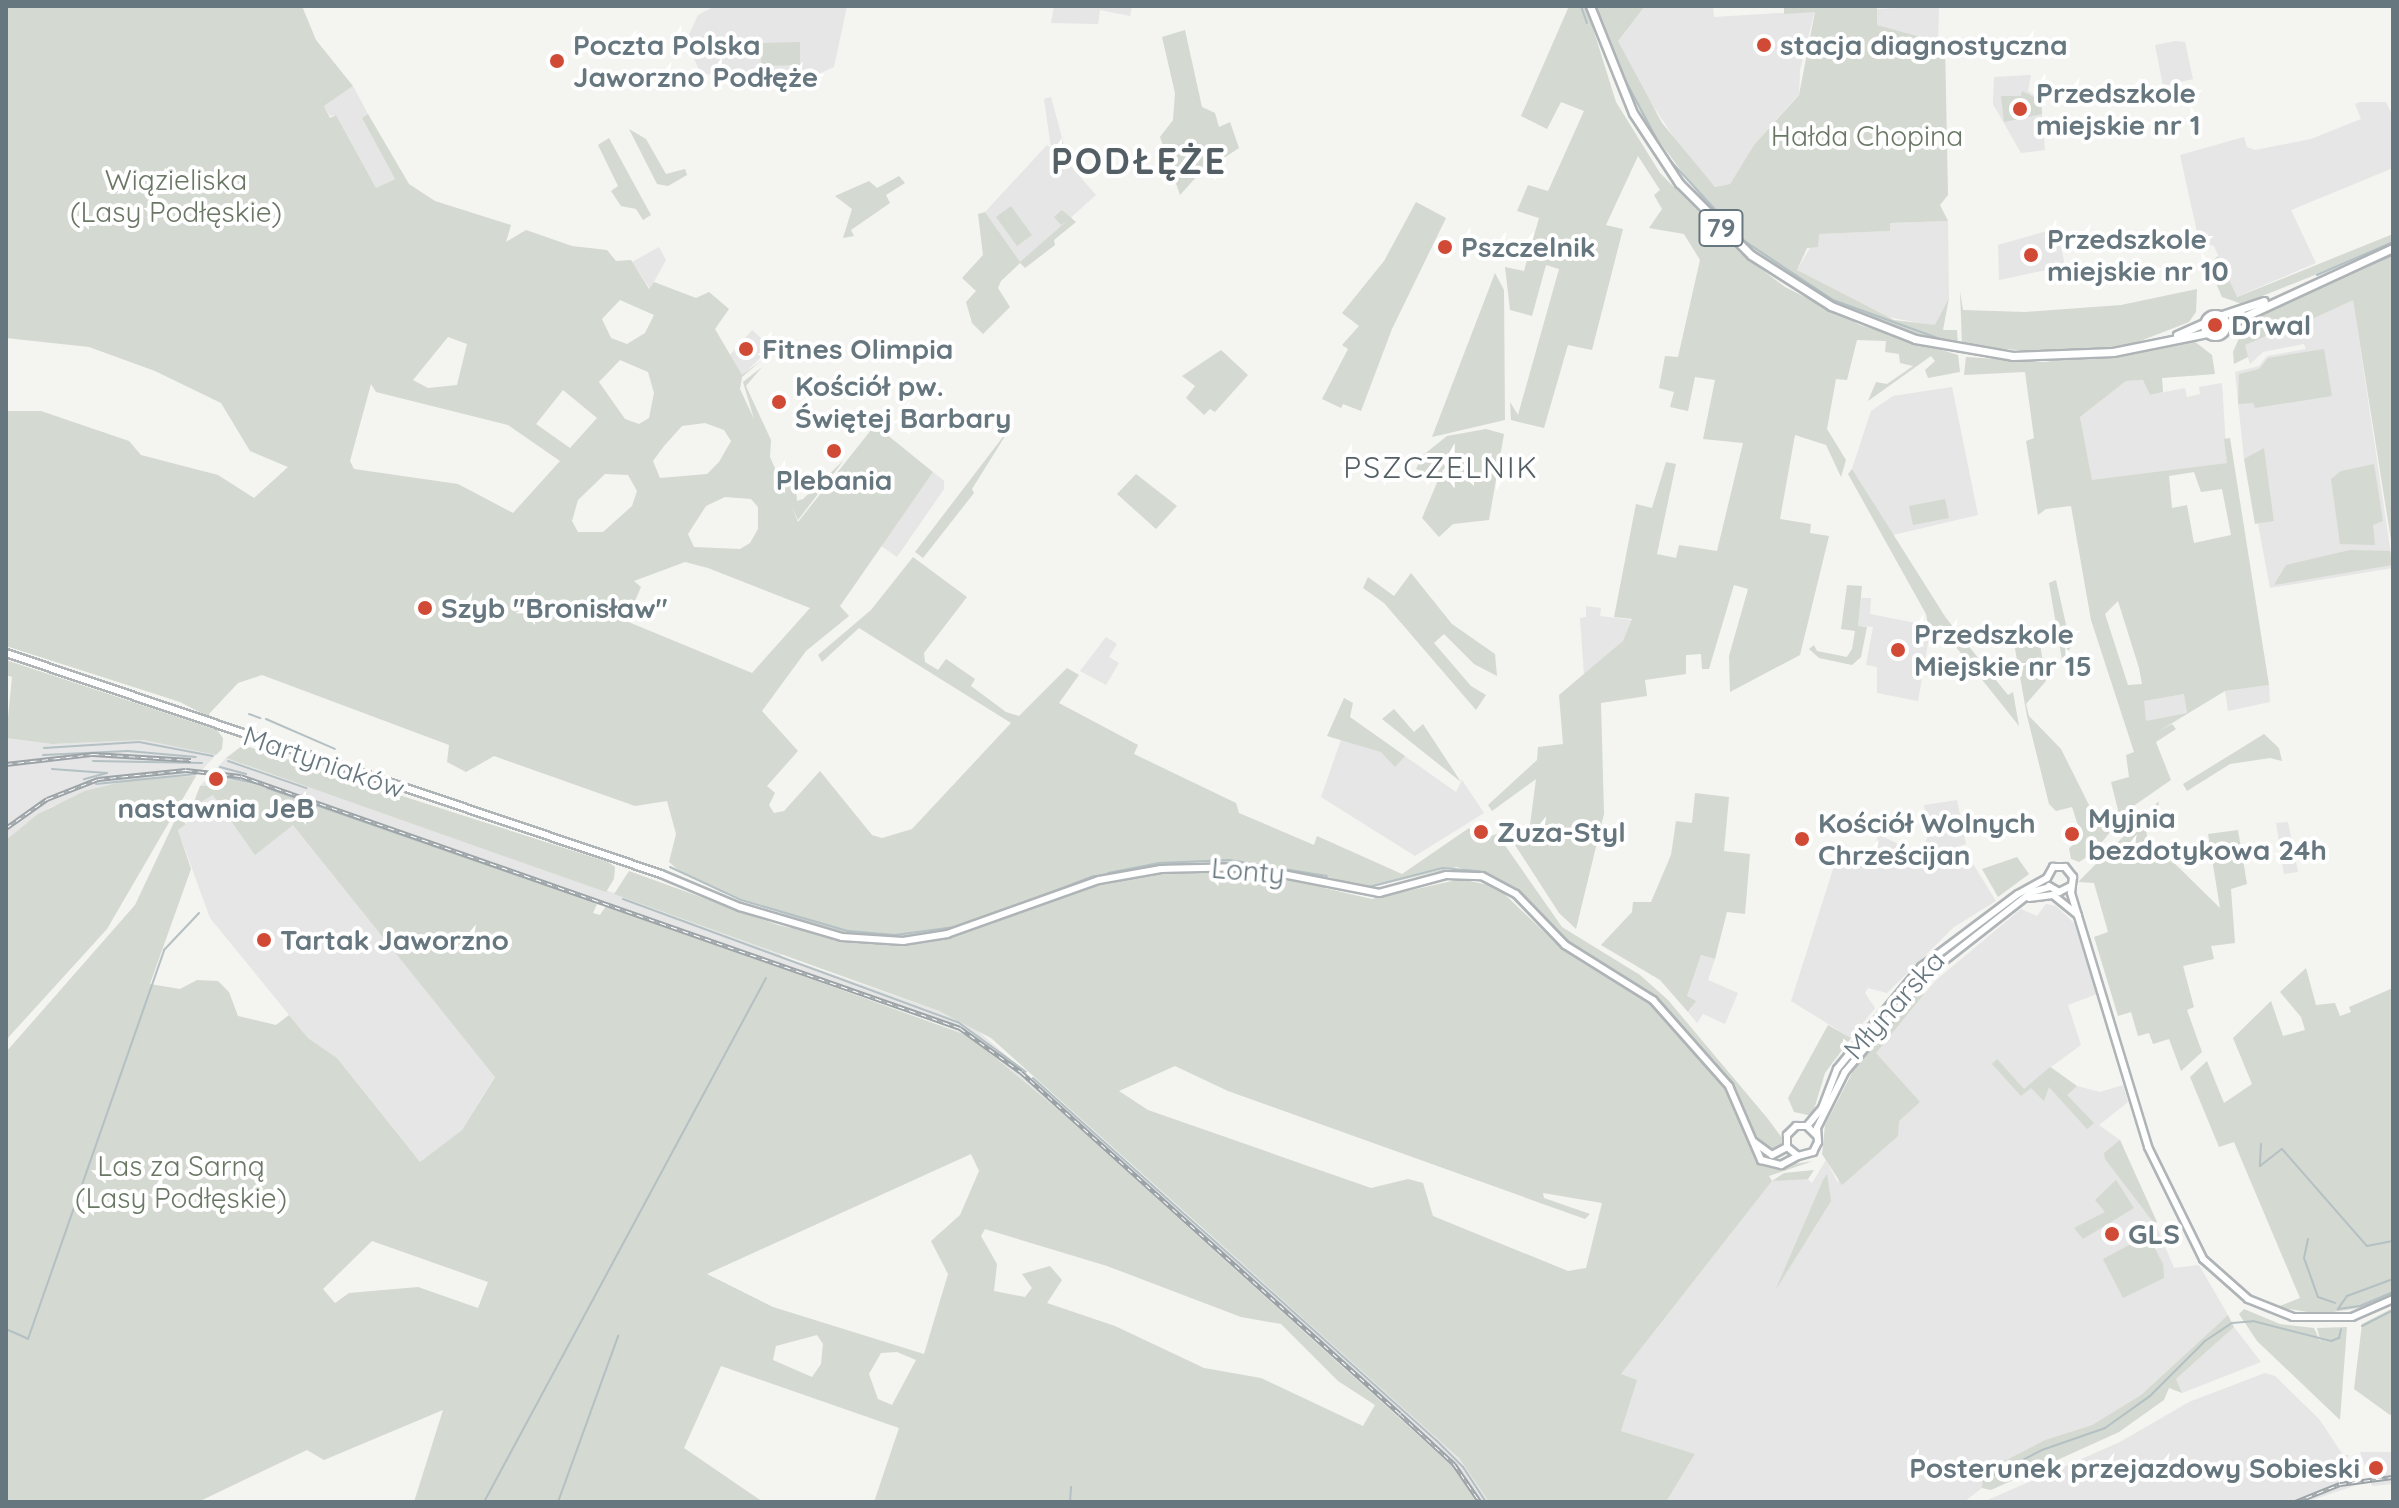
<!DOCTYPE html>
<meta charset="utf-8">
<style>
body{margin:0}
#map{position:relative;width:2399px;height:1508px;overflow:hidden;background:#f4f4f1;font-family:Quicksand,sans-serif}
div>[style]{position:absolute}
.built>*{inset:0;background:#e5e6e5}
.green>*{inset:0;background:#d4d9d1}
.stream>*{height:2px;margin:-1px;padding:0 1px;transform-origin:1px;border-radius:1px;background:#b4c0c3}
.roads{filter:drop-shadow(2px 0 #afb4b7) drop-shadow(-2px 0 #afb4b7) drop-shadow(0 2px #afb4b7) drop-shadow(0 -2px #afb4b7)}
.secondary>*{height:6px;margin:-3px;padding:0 3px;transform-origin:3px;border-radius:3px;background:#fff}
.primary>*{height:7px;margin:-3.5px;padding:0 3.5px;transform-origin:3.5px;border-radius:3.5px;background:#fff}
.primary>.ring{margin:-3.5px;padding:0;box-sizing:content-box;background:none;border:7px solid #fff;border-radius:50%}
.rail>*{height:5px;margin-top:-2.5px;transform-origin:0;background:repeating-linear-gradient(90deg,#fff 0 6px,#9ca3a7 0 12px);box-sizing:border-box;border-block:2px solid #9ca3a7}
.dots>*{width:22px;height:22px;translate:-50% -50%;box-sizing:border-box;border:4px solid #fff;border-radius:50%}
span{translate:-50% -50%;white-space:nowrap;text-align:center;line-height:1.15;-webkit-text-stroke:8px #fff;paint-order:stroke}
.shield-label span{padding:2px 6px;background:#fff;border:2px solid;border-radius:6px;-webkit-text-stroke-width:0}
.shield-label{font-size:26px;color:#67777f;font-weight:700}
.poi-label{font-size:28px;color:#67777f;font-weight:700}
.left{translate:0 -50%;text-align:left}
.right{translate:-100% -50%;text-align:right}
.park-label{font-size:28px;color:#6a7765}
.street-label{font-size:28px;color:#67777f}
.neighbourhood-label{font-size:30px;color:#545f65;letter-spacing:2px}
.district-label{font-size:36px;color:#545f65;font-weight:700;letter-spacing:2px}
.frame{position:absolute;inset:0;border:8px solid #67777f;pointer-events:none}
</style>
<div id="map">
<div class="built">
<i style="clip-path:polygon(715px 6px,847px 6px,834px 67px,807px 79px,701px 74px,686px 41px,698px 15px)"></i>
<i style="clip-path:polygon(1054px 6px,1132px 6px,1130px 16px,1100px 10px,1098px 24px,1051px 23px)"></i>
<i style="clip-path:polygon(1645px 6px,1713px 6px,1714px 17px,1815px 11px,1800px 70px,1799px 94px,1754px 145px,1730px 184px,1715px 187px,1681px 148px,1632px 74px,1618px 41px)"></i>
<i style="clip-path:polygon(1939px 6px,1938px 45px,1877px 25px,1877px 9px)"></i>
<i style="clip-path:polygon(2176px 41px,2185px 42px,2193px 79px,2163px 86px,2155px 45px)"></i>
<i style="clip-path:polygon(2031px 75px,2028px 91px,2041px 101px,2045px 150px,2021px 153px,1993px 104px,1994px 77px)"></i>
<i style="clip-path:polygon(353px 86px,368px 114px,362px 118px,395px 179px,376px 188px,336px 115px,330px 116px,324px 106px)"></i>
<i style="clip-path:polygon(1051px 97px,1069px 164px,1096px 195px,1020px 263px,985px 212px,1047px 145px,1051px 148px,1044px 99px)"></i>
<i style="clip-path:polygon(2360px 102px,2386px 102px,2393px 117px,2393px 168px,2291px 210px,2316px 263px,2236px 297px,2214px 246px,2199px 241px,2180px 155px,2244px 137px,2247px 147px,2255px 150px,2311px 139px,2361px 119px,2355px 104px)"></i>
<i style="clip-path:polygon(1948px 221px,1949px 298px,1935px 326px,1883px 316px,1797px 270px,1818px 234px,1890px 231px,1890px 223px)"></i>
<i style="clip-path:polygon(2057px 228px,2065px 266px,1999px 280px,1998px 245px)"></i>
<i style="clip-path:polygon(659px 247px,666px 260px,650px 289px,632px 262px)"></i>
<i style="clip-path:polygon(2353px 299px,2393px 568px,2270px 588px,2258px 524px,2274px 520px,2264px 449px,2244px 459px,2235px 372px,2259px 366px,2267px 356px,2306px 349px,2304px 344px,2263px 352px,2250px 364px,2244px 345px,2291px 326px,2294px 332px,2312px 326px,2311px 319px)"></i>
<i style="clip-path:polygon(752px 330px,771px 347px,742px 376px,729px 356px)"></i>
<i style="clip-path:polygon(2144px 380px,2150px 395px,2185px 388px,2187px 397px,2200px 394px,2199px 387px,2222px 383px,2227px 463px,2092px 481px,2080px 417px,2126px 381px)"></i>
<i style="clip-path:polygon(1952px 387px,1978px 515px,1893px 535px,1852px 469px,1871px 411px,1893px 396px)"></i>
<i style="clip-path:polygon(933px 472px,944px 481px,944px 489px,897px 557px,881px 546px)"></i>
<i style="clip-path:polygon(1861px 598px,1871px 598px,1870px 614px,1931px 626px,1918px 701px,1877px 693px,1877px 667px,1866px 665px,1873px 627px,1858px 626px)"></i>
<i style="clip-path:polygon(1586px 606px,1601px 608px,1600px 616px,1632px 620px,1623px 642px,1584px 675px,1580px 618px,1586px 617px)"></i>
<i style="clip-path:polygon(1106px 637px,1117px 644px,1109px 657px,1119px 663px,1106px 685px,1080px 671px)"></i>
<i style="clip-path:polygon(2269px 685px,2270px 702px,2228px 711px,2225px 691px)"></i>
<i style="clip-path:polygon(2184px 694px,2187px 713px,2146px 722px,2143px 701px)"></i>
<i style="clip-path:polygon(1349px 717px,1456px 792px,1462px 780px,1484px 813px,1415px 856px,1321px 797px)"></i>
<i style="clip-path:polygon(6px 738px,52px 744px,143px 740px,216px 755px,196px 776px,125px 780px,50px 807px,6px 840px)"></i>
<i style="clip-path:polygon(226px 758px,775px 949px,783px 957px,939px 1011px,976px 1029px,1382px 1387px,1459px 1458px,1489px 1502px,1477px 1502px,1451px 1465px,1061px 1112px,969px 1036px,876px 999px,266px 790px,495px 1076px,462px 1130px,420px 1162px,337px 1058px,308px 1038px,210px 918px,178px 830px,187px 823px,192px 807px,228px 785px,259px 788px,225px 779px,224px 785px,200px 786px)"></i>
<i style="clip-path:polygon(1957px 800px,1966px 844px,1947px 850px,1923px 850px,1928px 835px,1924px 805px)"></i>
<i style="clip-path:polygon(2288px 822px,2298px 872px,2284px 874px,2276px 823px)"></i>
<i style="clip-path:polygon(1878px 834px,1933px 861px,1965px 851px,1996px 901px,1954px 927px,1887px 993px,1868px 988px,1865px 993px,1875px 1008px,1851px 1038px,1791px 1001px,1835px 863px,1872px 866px)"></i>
<i style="clip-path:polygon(2046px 904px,2056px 906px,2074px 923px,2097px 994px,2068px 1005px,2081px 1045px,2051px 1067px,2077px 1086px,2100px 1092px,2123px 1085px,2128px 1102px,2099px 1125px,2120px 1140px,2174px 1268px,2199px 1265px,2228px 1315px,2141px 1395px,2092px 1425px,2045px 1440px,1983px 1472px,1982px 1488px,1964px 1502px,1666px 1502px,1695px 1454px,1621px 1431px,1636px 1380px,1621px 1374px,1772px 1181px,1806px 1177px,1812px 1183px,1826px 1160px,1838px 1183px,1846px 1089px,1935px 981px,2021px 909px,2037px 916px)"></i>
<i style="clip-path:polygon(1701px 955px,1715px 959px,1708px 980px,1738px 993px,1725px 1024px,1703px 1014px,1697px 1023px,1688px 1012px,1692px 1008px,1687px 996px)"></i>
<i style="clip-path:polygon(2234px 1327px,2261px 1362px,2182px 1393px,2176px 1379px)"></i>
<i style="clip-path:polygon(2265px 1373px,2275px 1376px,2319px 1419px,2343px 1455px,2349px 1455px,2346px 1460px,2360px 1484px,2306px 1502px,1983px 1502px,2120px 1442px,2189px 1402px)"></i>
<i style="clip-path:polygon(2360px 1452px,2393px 1452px,2393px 1484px,2372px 1486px)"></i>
</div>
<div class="green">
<i style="clip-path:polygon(evenodd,6px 6px,302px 6px,316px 40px,353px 86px,324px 106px,330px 118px,336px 115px,376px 188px,395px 179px,362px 118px,368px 114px,409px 184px,435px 201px,511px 225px,506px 242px,526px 230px,572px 246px,607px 250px,616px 261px,631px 260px,649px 289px,654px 282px,696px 298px,709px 292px,729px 309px,715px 329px,742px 375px,762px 360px,742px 377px,740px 389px,754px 419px,743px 382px,762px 367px,746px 386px,771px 440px,770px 457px,781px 482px,785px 480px,796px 489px,797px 501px,803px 499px,844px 460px,798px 520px,792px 507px,798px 522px,875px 425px,933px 472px,840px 606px,849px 616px,806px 651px,762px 711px,798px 751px,767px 786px,775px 793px,769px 805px,774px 813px,784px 811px,820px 771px,872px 835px,882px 838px,912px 829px,1011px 723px,859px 628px,822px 662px,818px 655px,871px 610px,913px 557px,967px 597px,924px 653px,925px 662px,938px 670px,946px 659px,975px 679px,971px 686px,1006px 712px,1019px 716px,1067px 668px,1079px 675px,1059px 703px,1138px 745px,1134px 754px,1236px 803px,1239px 813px,1314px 845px,1317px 836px,1402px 874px,1469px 828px,1478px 840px,1497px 834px,1562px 927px,1640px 975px,1668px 1000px,1768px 1119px,1782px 1138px,1783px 1148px,1771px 1153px,1756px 1140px,1732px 1084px,1654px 995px,1562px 938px,1508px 884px,1457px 867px,1367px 888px,1322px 875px,1324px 888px,1372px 899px,1461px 879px,1497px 887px,1561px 948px,1650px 1003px,1725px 1088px,1760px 1161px,1777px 1167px,1813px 1161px,1769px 1176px,1772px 1181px,1784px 1173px,1814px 1170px,1808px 1179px,1772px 1181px,1621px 1374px,1637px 1380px,1621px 1431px,1695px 1454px,1666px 1502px,1489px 1502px,1459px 1458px,991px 1038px,939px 1011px,614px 894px,629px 871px,778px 925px,791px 928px,799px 919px,721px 892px,677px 869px,669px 862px,676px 834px,667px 801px,635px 806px,494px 756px,466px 772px,447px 762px,449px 745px,262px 675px,238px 683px,209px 714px,211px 718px,180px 702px,6px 646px,6px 411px,41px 411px,129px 441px,141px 455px,218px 475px,254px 498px,288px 467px,250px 451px,221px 403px,155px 371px,89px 347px,6px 338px,6px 6px,620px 300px,654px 315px,645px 333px,627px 344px,611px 338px,602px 319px,620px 300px,6px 6px,448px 337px,467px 344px,457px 385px,428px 388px,413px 380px,448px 337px,6px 6px,620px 360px,648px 372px,654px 393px,649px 418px,639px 424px,625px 419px,599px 382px,620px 360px,6px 6px,371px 384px,376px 392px,508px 425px,560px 461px,513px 513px,458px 484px,354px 469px,350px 461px,371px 384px,6px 6px,563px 390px,597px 418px,570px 448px,536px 424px,563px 390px,6px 6px,705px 423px,724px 430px,731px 441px,719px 462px,707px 474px,660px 478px,653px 461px,664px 446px,682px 426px,705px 423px,6px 6px,605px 474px,628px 475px,637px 491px,632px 506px,603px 532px,578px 532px,572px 521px,578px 500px,605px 474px,6px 6px,725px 497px,751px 499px,758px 507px,758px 529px,750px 543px,740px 549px,694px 547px,688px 534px,706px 506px,725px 497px,6px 6px,685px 562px,708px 568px,810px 608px,752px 673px,626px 621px,641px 587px,634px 581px,685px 562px,6px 6px,1175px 1066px,1228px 1091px,1585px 1219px,1590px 1214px,1544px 1198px,1543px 1193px,1602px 1203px,1586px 1268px,1568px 1271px,1433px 1216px,1423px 1183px,1408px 1179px,1371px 1188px,1148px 1110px,1119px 1091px,1175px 1066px)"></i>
<i style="clip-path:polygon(1569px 6px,1586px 6px,1616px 102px,1660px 173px,1740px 253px,1785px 287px,1860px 325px,1958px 355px,1960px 372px,1928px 378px,1925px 370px,1935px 361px,1931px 356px,1868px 401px,1876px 382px,1887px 384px,1913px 366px,1900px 363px,1899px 354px,1885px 352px,1886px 341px,1857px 340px,1847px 380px,1836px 379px,1827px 429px,1846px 460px,1841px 477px,1826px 445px,1795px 435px,1780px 519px,1811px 524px,1810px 533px,1829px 536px,1800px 655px,1730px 692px,1729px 656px,1748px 589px,1734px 585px,1709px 669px,1702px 669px,1701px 654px,1686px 655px,1686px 674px,1645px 680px,1647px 696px,1601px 703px,1604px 814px,1576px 929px,1559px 913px,1506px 831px,1530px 825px,1536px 779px,1492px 811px,1488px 805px,1537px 760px,1538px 747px,1563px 744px,1559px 695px,1623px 641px,1632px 619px,1614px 617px,1636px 504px,1652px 508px,1666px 462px,1676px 464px,1657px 554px,1676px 558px,1679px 545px,1717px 551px,1743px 443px,1703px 439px,1715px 380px,1695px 377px,1688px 411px,1670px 407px,1674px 392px,1659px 388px,1665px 356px,1678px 357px,1700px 260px,1684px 234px,1649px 228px,1662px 209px,1654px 195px,1660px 190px,1638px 156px,1606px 225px,1623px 229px,1592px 350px,1568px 345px,1544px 428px,1511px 420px,1510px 402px,1518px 415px,1559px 269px,1546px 265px,1532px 316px,1510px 310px,1505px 267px,1524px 271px,1539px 218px,1517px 211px,1528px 185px,1548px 191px,1584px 111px,1561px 102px,1547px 129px,1521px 116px)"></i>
<i style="clip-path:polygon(1597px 6px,1645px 6px,1618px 41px,1662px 123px,1715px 187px,1730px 184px,1754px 145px,1799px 95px,1815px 12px,1784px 14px,1784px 6px,1877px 6px,1877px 25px,1945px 44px,1948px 195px,1940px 205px,1948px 221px,1890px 223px,1890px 231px,1819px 234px,1818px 247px,1807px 248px,1797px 270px,1894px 320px,1935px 325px,1949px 298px,1943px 330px,1957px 330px,1958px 345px,1903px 331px,1829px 301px,1760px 257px,1718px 220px,1647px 125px,1614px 59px)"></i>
<i style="clip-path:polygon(1185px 30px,1202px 107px,1215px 113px,1219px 127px,1230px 122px,1239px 148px,1198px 175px,1180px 195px,1160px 137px,1173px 120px,1175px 93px,1162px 37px)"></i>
<i style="clip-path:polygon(800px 42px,800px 65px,761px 66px,761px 43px)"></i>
<i style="clip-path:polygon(2022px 91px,2041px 101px,2042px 114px,2004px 122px,2001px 96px,2021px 96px)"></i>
<i style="clip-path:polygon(629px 129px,646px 139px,666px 174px,685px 169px,687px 175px,668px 186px,657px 184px)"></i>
<i style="clip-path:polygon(609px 138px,651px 215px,643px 220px,636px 209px,621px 206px,611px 191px,618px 186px,598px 145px)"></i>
<i style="clip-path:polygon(899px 176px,905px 183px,886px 195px,890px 203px,851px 230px,854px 236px,843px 238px,852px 209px,835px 196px,869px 181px,877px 188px)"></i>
<i style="clip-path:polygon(1416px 202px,1446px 218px,1392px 329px,1361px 411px,1343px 404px,1341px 408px,1322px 399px,1348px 349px,1342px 345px,1359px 326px,1342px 313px,1384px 261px)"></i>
<i style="clip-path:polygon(1011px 206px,1032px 235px,1017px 246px,996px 217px)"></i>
<i style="clip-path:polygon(1062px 210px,1076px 222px,1054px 240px,1055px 245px,1025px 268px,1020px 263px,1001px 281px,998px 288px,1010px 307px,983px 334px,972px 323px,966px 302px,976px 291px,962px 278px,983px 255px,978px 214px,985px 212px,1020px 262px,1068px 220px,1061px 225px,1054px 217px)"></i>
<i style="clip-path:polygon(2393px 234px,2393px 244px,2242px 304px,2222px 297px,2208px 265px,2218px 256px,2237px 297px)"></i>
<i style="clip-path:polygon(2393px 252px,2393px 553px,2353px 300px,2312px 319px,2313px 325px,2294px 333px,2290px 326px,2245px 345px,2248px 357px,2234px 364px,2233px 352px,2247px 320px)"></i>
<i style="clip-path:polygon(1495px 273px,1504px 290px,1505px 420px,1432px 437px)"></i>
<i style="clip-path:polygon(2197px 289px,2196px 312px,2189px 322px,2130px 345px,2049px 353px,1962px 345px,1960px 291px,1963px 310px,2025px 312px,2121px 305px)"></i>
<i style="clip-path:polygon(evenodd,2194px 341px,2212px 355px,2215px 374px,2162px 378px,2163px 392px,2150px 395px,2143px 380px,2126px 381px,2080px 417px,2092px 480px,2227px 463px,2224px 439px,2230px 438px,2269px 685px,2225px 691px,2159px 731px,2172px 724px,2176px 729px,2156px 742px,2171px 780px,2129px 809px,2093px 853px,2079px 862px,2071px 859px,2069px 848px,2082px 838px,2072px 807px,2056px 811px,2049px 804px,2027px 716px,2014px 643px,2039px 638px,2046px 681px,2026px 704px,2029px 716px,2061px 749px,2099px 825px,2118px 810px,2111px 782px,2129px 777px,2126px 755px,2134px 752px,2091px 620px,2071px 506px,2046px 509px,2038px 515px,2026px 441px,2034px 438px,2025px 372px,1964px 375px,1966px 357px,2045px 362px,2194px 341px,2194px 472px,2201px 492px,2222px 489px,2231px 535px,2194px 543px,2187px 505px,2172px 508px,2169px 476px,2194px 472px,2194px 341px,2118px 601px,2139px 668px,2142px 684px,2128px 685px,2105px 614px,2118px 601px,2194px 341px,2184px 694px,2187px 713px,2146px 721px,2144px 701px,2184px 694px)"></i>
<i style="clip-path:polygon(2324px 349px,2332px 396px,2255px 408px,2253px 403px,2238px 404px,2239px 374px,2259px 369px,2268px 358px)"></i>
<i style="clip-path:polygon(1221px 350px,1248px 375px,1215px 412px,1210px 409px,1204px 415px,1186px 398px,1195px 386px,1182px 376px)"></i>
<i style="clip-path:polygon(1012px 425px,972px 489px,974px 493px,923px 558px,915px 552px)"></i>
<i style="clip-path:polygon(1486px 429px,1504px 434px,1489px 520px,1453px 524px,1439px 537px,1422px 518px,1439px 478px,1416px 469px,1422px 456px,1447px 436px)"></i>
<i style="clip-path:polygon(2264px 448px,2274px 521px,2255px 524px,2244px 459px)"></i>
<i style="clip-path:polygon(2374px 464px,2383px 521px,2373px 525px,2375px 545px,2340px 544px,2331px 479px,2341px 471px)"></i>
<i style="clip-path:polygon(1852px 469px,1946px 618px,2008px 695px,2013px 692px,2019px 726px,1948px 637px,1930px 635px,1926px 614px,1848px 474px)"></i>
<i style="clip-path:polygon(1136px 474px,1177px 506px,1156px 529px,1117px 494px)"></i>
<i style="clip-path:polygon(1945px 499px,1949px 518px,1913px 525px,1909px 506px)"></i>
<i style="clip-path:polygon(2350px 550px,2390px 551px,2392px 565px,2274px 585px,2286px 565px)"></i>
<i style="clip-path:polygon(1411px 573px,1452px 624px,1495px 654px,1497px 676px,1474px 664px,1444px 634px,1434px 643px,1471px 686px,1486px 695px,1476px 710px,1384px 603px,1363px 588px,1368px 577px,1394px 596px)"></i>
<i style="clip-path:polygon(2056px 580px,2071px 647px,2062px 660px,2049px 583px)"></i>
<i style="clip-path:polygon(1847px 585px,1862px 586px,1858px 626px,1867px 627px,1861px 657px,1852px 665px,1819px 658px,1809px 649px,1814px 645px,1817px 651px,1847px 657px,1852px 649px,1855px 631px,1841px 629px)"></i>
<i style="clip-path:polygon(6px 660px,217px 730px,223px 738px,222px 749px,216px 755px,143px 740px,52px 744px,6px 738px,12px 677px,6px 675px)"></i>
<i style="clip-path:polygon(1344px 698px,1353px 703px,1350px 717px,1405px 756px,1395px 767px,1381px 752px,1327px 736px)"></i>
<i style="clip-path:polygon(1394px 709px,1414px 732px,1423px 724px,1461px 782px,1382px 719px)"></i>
<i style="clip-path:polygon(2264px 734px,2279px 748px,2282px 761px,2270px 758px,2230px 764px,2187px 791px,2183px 784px)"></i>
<i style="clip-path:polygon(243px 745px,608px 862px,615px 867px,614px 879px,606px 892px,226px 758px)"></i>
<i style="clip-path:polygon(196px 776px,107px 929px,6px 1040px,6px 840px,38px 814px,85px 791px,137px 778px)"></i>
<i style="clip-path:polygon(evenodd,225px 779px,262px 786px,597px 904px,593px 913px,600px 915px,606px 906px,623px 911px,969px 1036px,1061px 1112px,1451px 1465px,1477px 1502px,874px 1502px,899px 1428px,721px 1366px,684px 1448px,763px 1502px,414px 1502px,443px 1410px,324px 1460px,307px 1450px,198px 1502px,6px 1502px,6px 1052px,135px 905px,177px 816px,186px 824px,178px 830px,191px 869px,150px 984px,180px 989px,197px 980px,218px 981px,229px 992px,238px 1016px,276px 1025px,289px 1015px,308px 1038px,337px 1058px,420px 1162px,462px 1130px,495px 1077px,293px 825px,255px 855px,213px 795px,192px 807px,200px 786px,224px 785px,225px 779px,971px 1154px,979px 1171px,960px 1215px,931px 1241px,948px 1274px,924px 1354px,773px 1307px,707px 1274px,971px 1154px,225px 779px,985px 1229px,1107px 1266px,1241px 1317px,1281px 1324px,1338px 1381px,1375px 1405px,1363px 1426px,1261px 1378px,1204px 1368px,1115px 1326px,1047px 1303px,1062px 1280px,1050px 1266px,1022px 1274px,1032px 1288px,1025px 1297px,994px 1291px,997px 1264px,981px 1236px,985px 1229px,225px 779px,372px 1241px,488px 1282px,478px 1308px,418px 1287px,349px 1293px,335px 1303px,323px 1289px,372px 1241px,225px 779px,817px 1335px,823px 1344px,821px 1364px,812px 1377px,773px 1360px,776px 1346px,817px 1335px,225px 779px,897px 1352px,916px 1360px,892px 1405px,878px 1399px,869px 1374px,881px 1353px,897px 1352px)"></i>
<i style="clip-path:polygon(1695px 793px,1729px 797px,1724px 851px,1750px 854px,1745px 914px,1727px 912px,1715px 959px,1701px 955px,1687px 996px,1696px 1001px,1688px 1012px,1660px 980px,1601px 945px,1632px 912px,1633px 902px,1651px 902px,1671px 855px,1676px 821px,1692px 823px)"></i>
<i style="clip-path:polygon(2159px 801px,2157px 815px,2146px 823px,2147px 840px,2165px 860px,2165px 854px,2220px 908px,2208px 834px,2238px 830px,2247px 884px,2231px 889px,2235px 943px,2211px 946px,2214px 959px,2183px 966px,2194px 1007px,2187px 1010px,2202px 1052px,2181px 1071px,2169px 1039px,2153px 1044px,2149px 1033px,2138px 1036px,2131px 1012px,2118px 1016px,2094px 937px,2108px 932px,2094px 883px,2078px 882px)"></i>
<i style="clip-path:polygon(2017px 857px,2029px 874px,1998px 897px,1982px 869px)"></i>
<i style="clip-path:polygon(2306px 968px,2316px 1005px,2335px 1003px,2340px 1016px,2351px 1012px,2349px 1007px,2393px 988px,2393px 1294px,2365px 1307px,2320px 1314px,2277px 1307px,2300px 1298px,2234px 1142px,2219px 1147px,2190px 1077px,2207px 1061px,2224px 1103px,2252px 1084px,2233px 1038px,2271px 1001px,2283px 1036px,2305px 1030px,2301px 1017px,2280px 992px)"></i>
<i style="clip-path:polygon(1925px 993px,1876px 1053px,1920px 1102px,1899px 1121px,1898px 1136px,1842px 1185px,1822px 1154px,1825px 1125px,1853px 1071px,1914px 997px)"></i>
<i style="clip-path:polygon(1828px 1025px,1851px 1038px,1825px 1073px,1812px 1116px,1794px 1112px,1788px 1098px)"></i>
<i style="clip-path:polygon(1997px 1059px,2024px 1089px,2050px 1067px,2077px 1086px,2067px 1095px,2094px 1123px,2087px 1129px,2049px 1087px,2044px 1101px,2031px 1088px,2021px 1096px,1992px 1064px)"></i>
<i style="clip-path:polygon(2120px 1140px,2157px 1222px,2154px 1223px,2105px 1159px,2104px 1153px)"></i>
<i style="clip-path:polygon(1827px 1174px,1831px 1201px,1775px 1291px,1823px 1180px)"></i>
<i style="clip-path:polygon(2116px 1180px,2134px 1208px,2083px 1239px,2074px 1228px,2105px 1212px,2095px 1200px)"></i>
<i style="clip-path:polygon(2148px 1235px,2163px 1264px,2164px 1278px,2123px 1298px,2103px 1259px)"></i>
<i style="clip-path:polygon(2393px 1308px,2393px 1413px,2390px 1415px,2354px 1389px,2362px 1324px)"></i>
<i style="clip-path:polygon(2244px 1309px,2280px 1324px,2314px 1328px,2321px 1343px,2317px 1328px,2347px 1327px,2340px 1420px,2257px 1341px,2239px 1314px)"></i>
<i style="clip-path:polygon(2228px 1315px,2234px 1327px,2176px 1379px,2182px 1393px,2169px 1388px,2164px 1400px,2119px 1432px,1991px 1490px,1982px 1488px,1983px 1472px,2045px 1440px,2092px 1425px,2141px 1395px)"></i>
</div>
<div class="stream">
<i style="left:1581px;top:6px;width:18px;rotate:71deg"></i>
<i style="left:1596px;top:6px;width:42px;rotate:70.7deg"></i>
<i style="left:1618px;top:67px;width:101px;rotate:61.7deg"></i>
<i style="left:1666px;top:156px;width:114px;rotate:47.5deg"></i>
<i style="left:1743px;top:240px;width:108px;rotate:33.7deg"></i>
<i style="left:1833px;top:300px;width:117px;rotate:20deg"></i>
<i style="left:2317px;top:275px;width:83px;rotate:-23.5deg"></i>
<i style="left:2321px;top:286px;width:78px;rotate:-23.3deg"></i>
<i style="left:249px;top:714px;width:12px;rotate:20deg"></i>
<i style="left:266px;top:719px;width:75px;rotate:23.5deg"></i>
<i style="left:44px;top:748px;width:95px;rotate:-3.6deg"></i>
<i style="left:139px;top:742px;width:75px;rotate:10.7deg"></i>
<i style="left:43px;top:755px;width:85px;rotate:-2.7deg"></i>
<i style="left:128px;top:751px;width:68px;rotate:5deg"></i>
<i style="left:93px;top:761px;width:109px;rotate:1.1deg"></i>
<i style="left:228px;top:761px;width:83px;rotate:19.1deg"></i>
<i style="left:220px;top:767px;width:27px;rotate:15deg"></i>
<i style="left:52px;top:769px;width:55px;rotate:4.2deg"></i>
<i style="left:107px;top:773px;width:24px;rotate:165deg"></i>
<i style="left:225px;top:777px;width:33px;rotate:12deg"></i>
<i style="left:96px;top:784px;width:100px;rotate:-5.8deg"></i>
<i style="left:267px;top:788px;width:346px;rotate:19.2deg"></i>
<i style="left:670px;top:867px;width:78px;rotate:24.9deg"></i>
<i style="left:741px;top:900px;width:111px;rotate:16.2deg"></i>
<i style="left:848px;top:931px;width:47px;rotate:4.9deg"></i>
<i style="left:895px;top:935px;width:68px;rotate:-7.7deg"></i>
<i style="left:1108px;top:873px;width:52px;rotate:-11.1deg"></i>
<i style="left:1159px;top:863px;width:70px;rotate:-2.5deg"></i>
<i style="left:1229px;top:860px;width:99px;rotate:9.3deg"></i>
<i style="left:1369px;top:887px;width:75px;rotate:-14.6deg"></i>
<i style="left:1442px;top:868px;width:38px;rotate:5deg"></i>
<i style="left:623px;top:899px;width:357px;rotate:20.2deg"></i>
<i style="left:958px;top:1022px;width:84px;rotate:36.3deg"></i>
<i style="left:987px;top:917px;width:115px;rotate:-21deg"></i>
<i style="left:1033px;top:1078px;width:543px;rotate:41.94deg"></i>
<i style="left:1437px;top:1441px;width:37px;rotate:45deg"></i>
<i style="left:1463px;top:1467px;width:42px;rotate:56.7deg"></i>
<i style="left:2261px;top:1144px;width:22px;rotate:93deg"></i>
<i style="left:2260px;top:1166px;width:28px;rotate:-38deg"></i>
<i style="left:2282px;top:1149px;width:129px;rotate:48.8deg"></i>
<i style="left:2367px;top:1246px;width:26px;rotate:-11deg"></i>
<i style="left:2308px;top:1239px;width:19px;rotate:102deg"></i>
<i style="left:2304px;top:1258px;width:41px;rotate:70.3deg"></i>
<i style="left:2318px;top:1297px;width:18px;rotate:19deg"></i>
<i style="left:2393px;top:1279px;width:49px;rotate:159.7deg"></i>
<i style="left:2347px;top:1296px;width:16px;rotate:125deg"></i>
<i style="left:2338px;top:1309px;width:22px;rotate:-8deg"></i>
<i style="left:2360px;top:1306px;width:36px;rotate:-23deg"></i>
<i style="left:2362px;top:1326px;width:35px;rotate:-27deg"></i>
<i style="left:6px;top:1329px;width:24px;rotate:24deg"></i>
<i style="left:28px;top:1339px;width:412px;rotate:-70.7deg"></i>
<i style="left:164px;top:950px;width:51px;rotate:-46.6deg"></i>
<i style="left:1984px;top:1480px;width:65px;rotate:-27.3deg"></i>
<i style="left:2042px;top:1450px;width:67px;rotate:-19.2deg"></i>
<i style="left:2105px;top:1428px;width:55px;rotate:-35.4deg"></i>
<i style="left:2150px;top:1396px;width:78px;rotate:-45deg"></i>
<i style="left:2205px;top:1341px;width:32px;rotate:-34deg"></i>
<i style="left:2232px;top:1323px;width:21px;rotate:-5deg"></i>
<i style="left:2253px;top:1321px;width:81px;rotate:14.4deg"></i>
<i style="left:2331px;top:1341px;width:9px;rotate:-21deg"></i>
<i style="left:2339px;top:1338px;width:9px;rotate:-77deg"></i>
<i style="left:484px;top:1502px;width:595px;rotate:-61.71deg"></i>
<i style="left:558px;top:1502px;width:177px;rotate:-70.1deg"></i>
<i style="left:560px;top:1502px;width:26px"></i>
<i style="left:1070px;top:1502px;width:15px;rotate:-86deg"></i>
</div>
<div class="roads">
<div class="secondary">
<i style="left:6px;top:653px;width:691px;rotate:18.64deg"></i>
<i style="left:661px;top:874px;width:86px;rotate:22.7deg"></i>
<i style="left:740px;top:907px;width:106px;rotate:16.4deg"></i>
<i style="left:842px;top:937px;width:61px;rotate:3.8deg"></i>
<i style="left:903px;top:941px;width:45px;rotate:-9deg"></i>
<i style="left:947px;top:934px;width:161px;rotate:-19.6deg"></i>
<i style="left:1099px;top:880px;width:63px;rotate:-10.1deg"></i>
<i style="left:1161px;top:869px;width:86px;rotate:-1.3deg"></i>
<i style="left:1247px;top:867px;width:135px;rotate:11.1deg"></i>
<i style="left:1379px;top:893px;width:69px;rotate:-15deg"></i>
<i style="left:1446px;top:875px;width:36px;rotate:2deg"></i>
<i style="left:1482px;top:876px;width:38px;rotate:28deg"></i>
<i style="left:1516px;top:894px;width:71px;rotate:46.1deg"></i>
<i style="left:1565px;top:945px;width:104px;rotate:32deg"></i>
<i style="left:1653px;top:1000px;width:115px;rotate:48.5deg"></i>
<i style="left:1729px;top:1086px;width:81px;rotate:66.6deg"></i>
<i style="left:1761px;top:1160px;width:21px;rotate:14deg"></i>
<i style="left:1781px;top:1165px;width:19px;rotate:-28deg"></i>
<i style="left:2049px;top:886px;width:12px;rotate:31deg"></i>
<i style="left:2059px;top:892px;width:13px;rotate:-27deg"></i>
<i style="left:2029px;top:898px;width:24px;rotate:-7deg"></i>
<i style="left:2053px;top:895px;width:32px;rotate:39deg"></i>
<i style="left:1807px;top:1126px;width:23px;rotate:-50deg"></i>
<i style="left:1822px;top:1108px;width:42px;rotate:-69deg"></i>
<i style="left:1837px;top:1069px;width:132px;rotate:-50.5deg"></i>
<i style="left:1921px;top:967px;width:121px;rotate:-37deg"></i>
<i style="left:2018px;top:894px;width:33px;rotate:-29deg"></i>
<i style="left:2047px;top:878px;width:13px;rotate:-61deg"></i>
<i style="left:2053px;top:867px;width:12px"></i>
<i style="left:2065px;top:867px;width:13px;rotate:51deg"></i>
<i style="left:2073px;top:877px;width:16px;rotate:97deg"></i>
<i style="left:2071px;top:893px;width:265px;rotate:73.1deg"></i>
<i style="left:2148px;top:1147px;width:125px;rotate:63.8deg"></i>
<i style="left:2203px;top:1259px;width:60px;rotate:41.6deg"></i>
<i style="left:2248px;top:1299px;width:48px;rotate:21.8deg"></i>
<i style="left:2293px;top:1317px;width:59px"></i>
<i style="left:2352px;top:1317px;width:45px;rotate:-23.7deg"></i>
<i style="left:1817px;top:1136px;width:14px;rotate:-135deg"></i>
<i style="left:1807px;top:1126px;width:11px;rotate:180deg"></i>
<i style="left:1796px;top:1126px;width:13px;rotate:135deg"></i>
<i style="left:1787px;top:1135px;width:12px;rotate:90deg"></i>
<i style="left:1787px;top:1147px;width:14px;rotate:39deg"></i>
<i style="left:1798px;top:1156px;width:16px;rotate:-15deg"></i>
<i style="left:1813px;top:1152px;width:11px;rotate:-63deg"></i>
<i style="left:1818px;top:1142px;width:14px;rotate:-94deg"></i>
<i style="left:1817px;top:1128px;width:63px;rotate:-63.4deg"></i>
<i style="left:1845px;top:1072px;width:126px;rotate:-50.1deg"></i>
<i style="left:1926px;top:975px;width:135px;rotate:-38.1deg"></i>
<i style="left:2032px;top:892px;width:18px;rotate:-16deg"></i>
<i style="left:1754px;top:1142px;width:22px;rotate:36deg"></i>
<i style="left:1772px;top:1155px;width:17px;rotate:-28deg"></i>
</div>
<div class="primary">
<i style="left:1590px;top:6px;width:115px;rotate:68.1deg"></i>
<i style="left:1633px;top:113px;width:84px;rotate:56.7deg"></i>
<i style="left:1679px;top:183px;width:102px;rotate:45deg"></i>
<i style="left:1751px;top:255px;width:95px;rotate:32.5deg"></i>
<i style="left:1831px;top:306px;width:90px;rotate:21.4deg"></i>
<i style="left:1915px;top:339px;width:99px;rotate:9.8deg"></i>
<i style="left:2013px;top:356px;width:100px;rotate:-2.3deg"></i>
<i style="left:2113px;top:352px;width:96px;rotate:-11.4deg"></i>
<i class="ring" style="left:2204px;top:314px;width:15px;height:15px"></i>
<i style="left:2222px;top:315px;width:44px;rotate:-18.4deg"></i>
<i style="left:2226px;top:325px;width:184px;rotate:-24.8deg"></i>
<i style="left:2177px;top:335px;width:30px;rotate:-24deg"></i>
</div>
</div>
<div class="rail">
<i style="left:6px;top:764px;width:88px;rotate:-6.6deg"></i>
<i style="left:93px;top:754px;width:98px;rotate:3.5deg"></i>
<i style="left:6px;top:828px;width:50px;rotate:-35.3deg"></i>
<i style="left:47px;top:799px;width:55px;rotate:-21.4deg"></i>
<i style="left:98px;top:779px;width:88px;rotate:-5.8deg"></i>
<i style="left:186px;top:770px;width:55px;rotate:6.2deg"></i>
<i style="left:241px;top:776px;width:762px;rotate:19.31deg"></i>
<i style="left:960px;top:1028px;width:75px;rotate:35.8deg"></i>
<i style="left:1021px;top:1072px;width:510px;rotate:42.06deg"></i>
<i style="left:1400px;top:1414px;width:74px;rotate:42.8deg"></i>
<i style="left:1454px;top:1464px;width:46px;rotate:55.6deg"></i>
<i style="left:2295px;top:1502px;width:48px;rotate:-21.8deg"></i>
<i style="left:2340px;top:1484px;width:53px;rotate:-7.5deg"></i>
</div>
<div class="dots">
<i style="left:1764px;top:45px;background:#d04a36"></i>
<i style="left:557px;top:61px;background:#d04a36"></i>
<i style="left:2020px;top:109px;background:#d04a36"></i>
<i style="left:1445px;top:247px;background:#d04a36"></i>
<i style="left:2031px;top:255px;background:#d04a36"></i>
<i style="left:2215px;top:325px;background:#d04a36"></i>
<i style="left:746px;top:349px;background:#d04a36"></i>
<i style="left:779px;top:402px;background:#d04a36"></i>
<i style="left:834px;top:451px;background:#d04a36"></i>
<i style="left:425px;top:608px;background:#d04a36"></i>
<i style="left:1898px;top:650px;background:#d04a36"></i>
<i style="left:216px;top:779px;background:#d04a36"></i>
<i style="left:1481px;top:832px;background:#d04a36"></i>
<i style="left:2072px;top:834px;background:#d04a36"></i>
<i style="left:1802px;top:839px;background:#d04a36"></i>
<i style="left:264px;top:940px;background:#d04a36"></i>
<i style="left:2112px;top:1234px;background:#d04a36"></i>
<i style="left:2376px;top:1468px;background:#d04a36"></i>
</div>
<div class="shield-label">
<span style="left:1721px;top:228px">79</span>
</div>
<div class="poi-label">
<span class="left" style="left:573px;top:61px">Poczta Polska<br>Jaworzno Podłęże</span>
<span class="left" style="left:1780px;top:45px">stacja diagnostyczna</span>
<span class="left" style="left:2036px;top:109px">Przedszkole<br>miejskie nr 1</span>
<span class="left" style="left:2047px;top:255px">Przedszkole<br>miejskie nr 10</span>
<span class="left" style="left:1461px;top:247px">Pszczelnik</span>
<span class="left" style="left:2231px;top:325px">Drwal</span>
<span class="left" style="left:762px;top:349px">Fitnes Olimpia</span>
<span class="left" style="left:795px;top:402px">Kościół pw.<br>Świętej Barbary</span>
<span style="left:834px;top:480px">Plebania</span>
<span class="left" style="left:441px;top:608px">Szyb "Bronisław"</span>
<span class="left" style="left:1914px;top:650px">Przedszkole<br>Miejskie nr 15</span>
<span style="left:216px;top:808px">nastawnia JeB</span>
<span class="left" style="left:2088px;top:834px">Myjnia<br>bezdotykowa 24h</span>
<span class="left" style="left:1818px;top:839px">Kościół Wolnych<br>Chrześcijan</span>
<span class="left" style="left:1497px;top:832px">Zuza-Styl</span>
<span class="left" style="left:280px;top:940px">Tartak Jaworzno</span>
<span class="left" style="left:2128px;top:1234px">GLS</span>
<span class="right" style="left:2360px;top:1468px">Posterunek przejazdowy Sobieski</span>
</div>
<div class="park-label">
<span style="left:1867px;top:136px">Hałda Chopina</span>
<span style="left:176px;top:196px">Wiązieliska<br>(Lasy Podłęskie)</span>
<span style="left:181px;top:1182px">Las za Sarną<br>(Lasy Podłęskie)</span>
</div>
<div class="street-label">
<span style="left:324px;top:762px;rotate:19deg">Martyniaków</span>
<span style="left:1248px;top:871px;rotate:5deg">Lonty</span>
<span style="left:1894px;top:1005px;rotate:-48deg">Młynarska</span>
</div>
<div class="neighbourhood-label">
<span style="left:1441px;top:467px">PSZCZELNIK</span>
</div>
<div class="district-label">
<span style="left:1139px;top:161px">PODŁĘŻE</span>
</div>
<div class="frame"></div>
</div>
